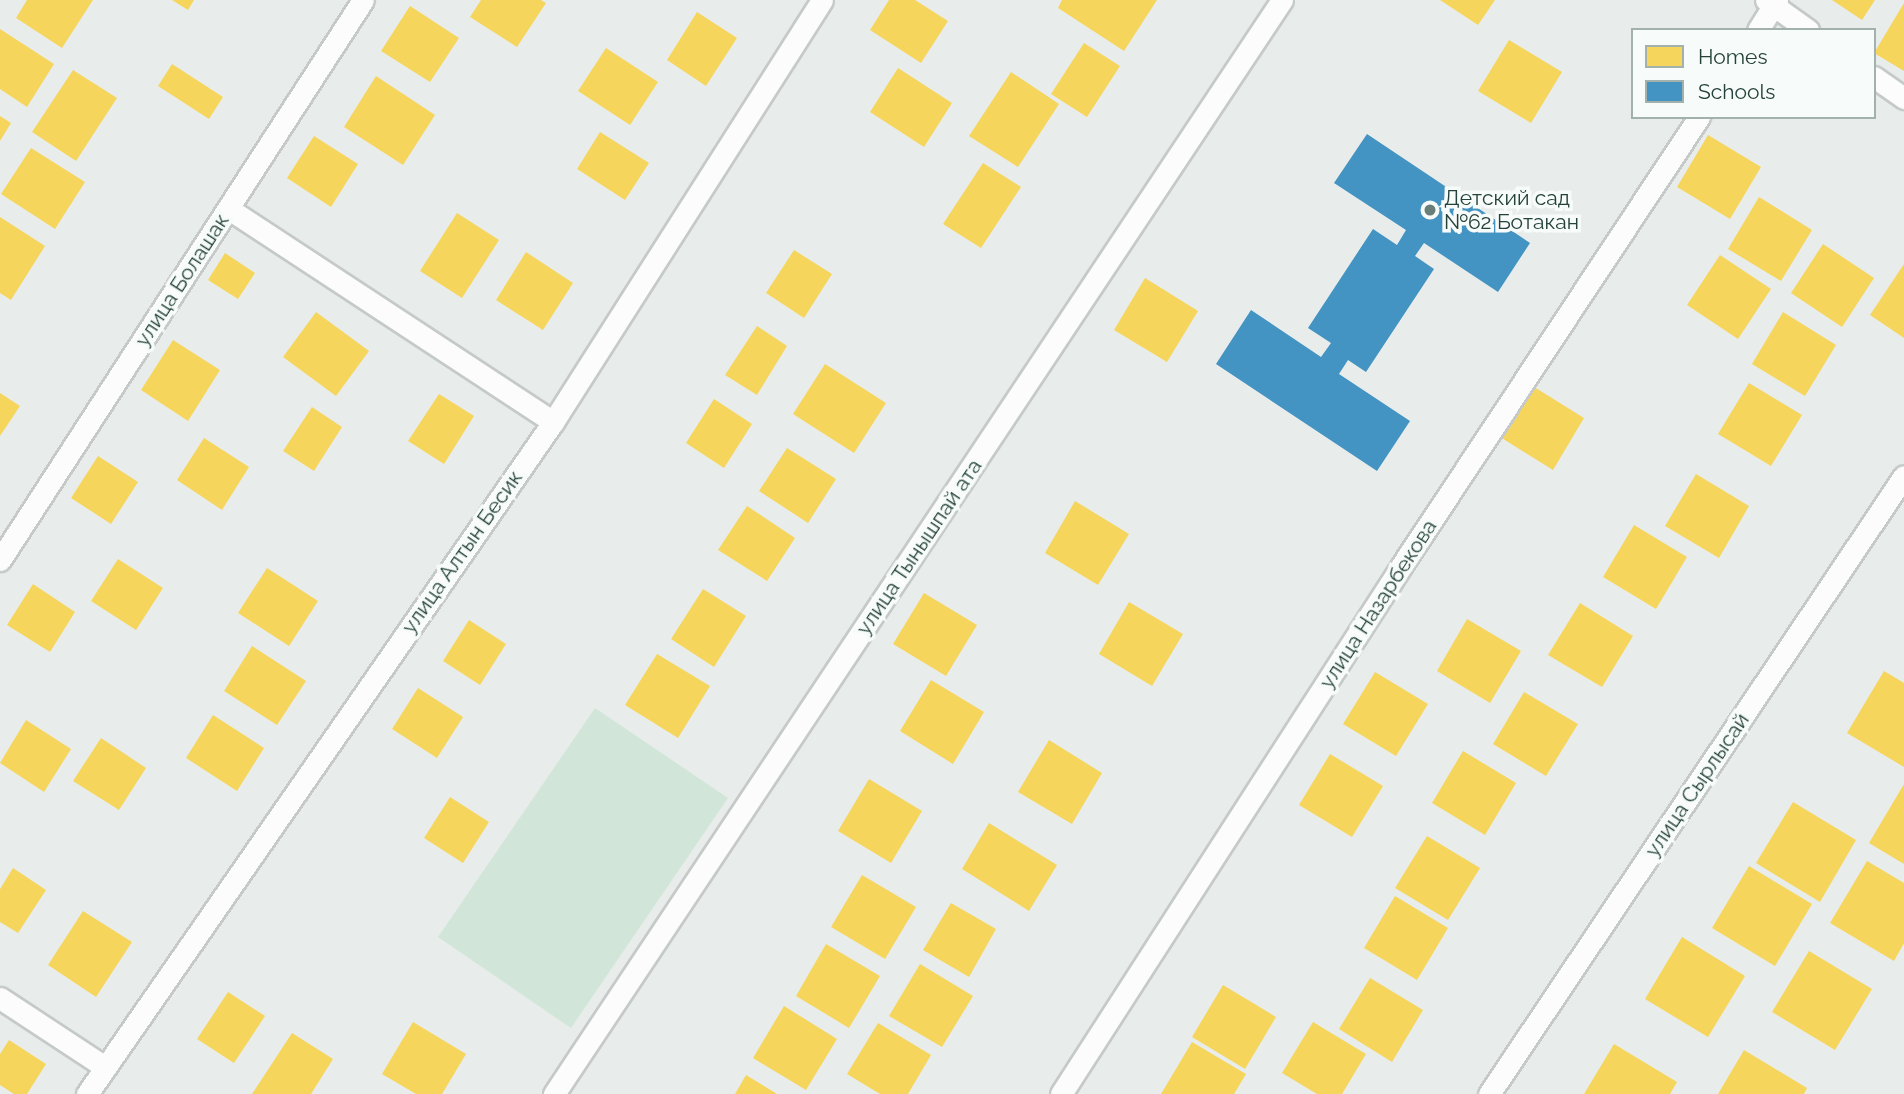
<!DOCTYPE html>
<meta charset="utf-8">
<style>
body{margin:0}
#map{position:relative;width:1904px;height:1094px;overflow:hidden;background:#e8edeb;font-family:Raleway,sans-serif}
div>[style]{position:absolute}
.green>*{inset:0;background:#d1e6d8}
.homes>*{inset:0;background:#f6d55c}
.schools>*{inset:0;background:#4393c3}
.roads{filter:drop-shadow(2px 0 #c5cac8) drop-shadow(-2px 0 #c5cac8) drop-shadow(0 2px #c5cac8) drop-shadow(0 -2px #c5cac8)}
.street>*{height:21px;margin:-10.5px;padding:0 10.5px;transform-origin:10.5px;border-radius:10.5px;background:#fcfcfc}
.dots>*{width:19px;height:19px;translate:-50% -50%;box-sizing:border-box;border:4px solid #f7fbf9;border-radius:50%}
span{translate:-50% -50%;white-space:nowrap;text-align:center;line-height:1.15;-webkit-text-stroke:7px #f7fbf9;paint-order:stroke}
.poi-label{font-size:21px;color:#24423a}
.left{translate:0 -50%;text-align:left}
.street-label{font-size:21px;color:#24423a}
.legend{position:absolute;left:1631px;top:28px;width:245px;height:91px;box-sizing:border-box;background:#f7fbf9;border:2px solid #a3b1ad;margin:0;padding:9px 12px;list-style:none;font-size:21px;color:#24423a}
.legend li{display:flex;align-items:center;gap:14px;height:35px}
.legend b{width:35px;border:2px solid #a3b1ad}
</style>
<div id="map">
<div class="green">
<i style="clip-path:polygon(595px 708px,728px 798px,571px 1028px,438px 937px)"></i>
</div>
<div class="homes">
<i style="clip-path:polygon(27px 0,93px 0,62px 48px,16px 18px)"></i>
<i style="clip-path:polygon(172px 0,194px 0,188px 10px)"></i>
<i style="clip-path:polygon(481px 0,541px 0,546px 3px,517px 47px,470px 17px)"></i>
<i style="clip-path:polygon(889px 0,915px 0,948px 21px,921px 63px,870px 30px)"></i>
<i style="clip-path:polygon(1062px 0,1157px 0,1124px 51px,1058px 8px)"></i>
<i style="clip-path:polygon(1440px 0,1495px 0,1478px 25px)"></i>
<i style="clip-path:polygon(1832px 0,1875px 0,1862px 20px)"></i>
<i style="clip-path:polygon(1904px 3px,1904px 71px,1874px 53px)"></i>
<i style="clip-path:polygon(410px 6px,459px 38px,430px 82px,381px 51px)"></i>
<i style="clip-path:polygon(697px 12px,737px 38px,706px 86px,667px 60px)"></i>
<i style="clip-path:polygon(0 29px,54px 64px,27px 107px,0 89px)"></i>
<i style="clip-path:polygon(1509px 40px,1562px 72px,1531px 123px,1478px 91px)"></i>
<i style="clip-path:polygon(1084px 43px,1120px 66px,1087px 117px,1051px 94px)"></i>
<i style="clip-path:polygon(606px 48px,658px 82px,630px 125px,578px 91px)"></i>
<i style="clip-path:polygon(172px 64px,223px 97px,209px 119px,158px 86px)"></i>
<i style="clip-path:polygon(898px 68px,952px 103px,924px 147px,870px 112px)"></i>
<i style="clip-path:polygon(73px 70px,117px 98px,76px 161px,32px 132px)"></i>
<i style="clip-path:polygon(1011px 72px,1059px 104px,1018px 167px,969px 136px)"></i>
<i style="clip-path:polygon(376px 76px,435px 115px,403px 165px,344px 127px)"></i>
<i style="clip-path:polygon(0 116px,11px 123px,0 141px)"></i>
<i style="clip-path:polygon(600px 132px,649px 163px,625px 200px,577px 169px)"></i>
<i style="clip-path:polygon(1708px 135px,1761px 167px,1730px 219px,1677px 187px)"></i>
<i style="clip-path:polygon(314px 136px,358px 164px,331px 207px,287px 178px)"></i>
<i style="clip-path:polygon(31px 148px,85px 182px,55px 229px,1px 194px)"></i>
<i style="clip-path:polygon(983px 163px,1021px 187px,981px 248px,943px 224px)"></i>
<i style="clip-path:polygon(1759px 197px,1812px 230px,1781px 281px,1728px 249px)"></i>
<i style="clip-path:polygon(457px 213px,499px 240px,462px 298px,420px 271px)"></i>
<i style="clip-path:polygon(0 217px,45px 246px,11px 300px,0 293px)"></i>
<i style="clip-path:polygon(1823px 244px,1874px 278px,1842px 327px,1791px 293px)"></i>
<i style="clip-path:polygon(794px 250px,832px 274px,804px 318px,766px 293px)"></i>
<i style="clip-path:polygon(526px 252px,573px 283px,543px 330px,496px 300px)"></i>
<i style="clip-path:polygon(225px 253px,255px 273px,238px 299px,208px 280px)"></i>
<i style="clip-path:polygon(1720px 255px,1771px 289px,1738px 339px,1687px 305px)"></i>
<i style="clip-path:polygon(1904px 264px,1904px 338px,1870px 315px)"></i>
<i style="clip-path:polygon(1145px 278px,1198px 311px,1167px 362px,1114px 330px)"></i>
<i style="clip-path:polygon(316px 312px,369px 351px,336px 396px,283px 357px)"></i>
<i style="clip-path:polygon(1783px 312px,1836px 345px,1805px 396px,1752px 364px)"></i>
<i style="clip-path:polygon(757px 326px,787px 346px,757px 395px,725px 375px)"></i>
<i style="clip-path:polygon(173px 340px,220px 370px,188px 421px,141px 390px)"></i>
<i style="clip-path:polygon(825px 364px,886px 403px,854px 453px,793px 414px)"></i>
<i style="clip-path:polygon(1749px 383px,1802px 415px,1771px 466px,1718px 434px)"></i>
<i style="clip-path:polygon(1531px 385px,1584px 418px,1553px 470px,1500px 437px)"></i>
<i style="clip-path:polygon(0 393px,20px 406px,0 436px)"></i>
<i style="clip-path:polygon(439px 394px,474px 416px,444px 464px,408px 441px)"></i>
<i style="clip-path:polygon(714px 399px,752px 424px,724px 468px,686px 443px)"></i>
<i style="clip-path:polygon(312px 407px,342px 427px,314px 471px,283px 451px)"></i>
<i style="clip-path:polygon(204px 438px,249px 467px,222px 510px,177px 480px)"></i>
<i style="clip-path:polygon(787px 448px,836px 479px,808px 523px,759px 491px)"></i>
<i style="clip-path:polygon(98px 456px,138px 482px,111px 524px,71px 498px)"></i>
<i style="clip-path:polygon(1696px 474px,1749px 506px,1719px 558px,1665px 526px)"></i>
<i style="clip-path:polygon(1075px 501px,1129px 534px,1098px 585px,1045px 553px)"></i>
<i style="clip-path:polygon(747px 506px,795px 538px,767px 581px,718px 550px)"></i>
<i style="clip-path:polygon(1634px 525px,1687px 557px,1656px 609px,1603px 577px)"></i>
<i style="clip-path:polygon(118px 559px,163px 588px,136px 630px,91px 601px)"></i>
<i style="clip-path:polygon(267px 568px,318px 601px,289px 646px,238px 613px)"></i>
<i style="clip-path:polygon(33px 584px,75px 612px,50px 652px,7px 625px)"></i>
<i style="clip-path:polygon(703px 589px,746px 616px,714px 667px,671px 639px)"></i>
<i style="clip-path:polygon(924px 593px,977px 625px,946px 676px,893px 644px)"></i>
<i style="clip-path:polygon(1129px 602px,1183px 634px,1152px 686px,1099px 654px)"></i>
<i style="clip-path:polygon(1580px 603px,1633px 636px,1602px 687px,1548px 655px)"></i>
<i style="clip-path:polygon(1467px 619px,1521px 651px,1490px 703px,1437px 671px)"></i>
<i style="clip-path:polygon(469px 620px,506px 644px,480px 685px,443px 661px)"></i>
<i style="clip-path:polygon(252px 646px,306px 681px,277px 725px,224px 691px)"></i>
<i style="clip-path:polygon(657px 654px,710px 686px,678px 738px,625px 705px)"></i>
<i style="clip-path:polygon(1884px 671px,1904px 683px,1904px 767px,1847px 733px)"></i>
<i style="clip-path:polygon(1375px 672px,1428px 704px,1396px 756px,1343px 724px)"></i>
<i style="clip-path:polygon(931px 680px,984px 712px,953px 764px,900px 731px)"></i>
<i style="clip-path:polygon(418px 688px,463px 717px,437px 758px,392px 729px)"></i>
<i style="clip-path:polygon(1524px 692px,1578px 724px,1546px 776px,1493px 744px)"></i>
<i style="clip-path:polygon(213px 715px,264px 748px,237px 791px,186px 758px)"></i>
<i style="clip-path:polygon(26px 720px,71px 749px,44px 792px,0 763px)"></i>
<i style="clip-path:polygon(101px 738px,146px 768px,119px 810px,73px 781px)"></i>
<i style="clip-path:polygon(1049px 740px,1102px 773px,1072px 824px,1018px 792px)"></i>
<i style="clip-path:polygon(1463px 751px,1516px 783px,1485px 835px,1432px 803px)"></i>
<i style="clip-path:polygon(1330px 754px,1383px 786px,1352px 837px,1299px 805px)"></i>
<i style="clip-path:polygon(869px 779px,922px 811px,891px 863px,838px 831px)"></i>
<i style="clip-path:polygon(1904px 784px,1904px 864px,1869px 843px)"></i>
<i style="clip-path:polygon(450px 797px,489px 822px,463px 863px,424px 838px)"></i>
<i style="clip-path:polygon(1793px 802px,1856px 840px,1820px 902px,1756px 863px)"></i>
<i style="clip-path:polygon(989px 823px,1057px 865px,1029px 911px,962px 869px)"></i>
<i style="clip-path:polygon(1427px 836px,1480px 868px,1448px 920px,1395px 888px)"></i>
<i style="clip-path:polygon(1867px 861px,1904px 883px,1904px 943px,1894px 961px,1830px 923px)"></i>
<i style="clip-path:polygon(1749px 866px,1812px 904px,1775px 966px,1712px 928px)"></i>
<i style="clip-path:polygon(13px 868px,46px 890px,18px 933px,0 922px,0 889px)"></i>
<i style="clip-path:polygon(862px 875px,916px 907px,885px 959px,831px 927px)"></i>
<i style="clip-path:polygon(1395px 896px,1448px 928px,1417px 980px,1364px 948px)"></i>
<i style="clip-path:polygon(951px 903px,996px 929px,969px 977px,923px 950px)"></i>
<i style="clip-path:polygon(83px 911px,132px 942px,96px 997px,48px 965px)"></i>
<i style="clip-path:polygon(1682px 937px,1745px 976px,1708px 1037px,1645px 999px)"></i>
<i style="clip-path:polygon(826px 944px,880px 976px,849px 1028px,796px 996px)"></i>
<i style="clip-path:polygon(1809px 951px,1872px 989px,1835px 1050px,1772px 1012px)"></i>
<i style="clip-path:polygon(920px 964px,973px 996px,942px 1047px,889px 1016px)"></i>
<i style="clip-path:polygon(1370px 978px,1423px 1010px,1392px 1062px,1339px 1029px)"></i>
<i style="clip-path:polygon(1223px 985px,1276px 1017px,1245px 1069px,1192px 1037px)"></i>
<i style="clip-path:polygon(228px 992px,265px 1016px,234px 1063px,197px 1039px)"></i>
<i style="clip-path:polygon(784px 1006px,837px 1039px,806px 1090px,753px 1058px)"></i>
<i style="clip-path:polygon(413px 1022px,466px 1054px,442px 1094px,416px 1094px,382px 1074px)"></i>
<i style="clip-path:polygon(1313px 1022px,1366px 1054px,1342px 1094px,1317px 1094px,1282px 1073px)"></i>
<i style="clip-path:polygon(878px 1023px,931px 1055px,908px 1094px,880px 1094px,847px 1074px)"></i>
<i style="clip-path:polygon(292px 1033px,333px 1059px,311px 1094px,252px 1094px)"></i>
<i style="clip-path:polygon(9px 1040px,46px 1064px,27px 1094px,14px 1094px,0 1085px,0 1054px)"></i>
<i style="clip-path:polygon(1192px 1042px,1246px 1074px,1234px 1094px,1161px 1094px)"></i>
<i style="clip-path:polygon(1614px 1044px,1677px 1082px,1670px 1094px,1584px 1094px)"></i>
<i style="clip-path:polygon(1744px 1050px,1807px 1088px,1804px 1094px,1718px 1094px)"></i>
<i style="clip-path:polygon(746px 1075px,777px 1094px,735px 1094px)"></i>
</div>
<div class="schools">
<i style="clip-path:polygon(1367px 134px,1530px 243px,1498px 292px,1424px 243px,1415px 256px,1434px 269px,1366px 372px,1348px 360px,1339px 374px,1410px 421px,1377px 471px,1216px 364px,1251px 310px,1321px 357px,1331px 343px,1308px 328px,1373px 229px,1397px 245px,1406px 230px,1334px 183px)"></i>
</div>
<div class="roads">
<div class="street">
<i style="left:1766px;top:0;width:52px;rotate:35.5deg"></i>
<i style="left:1758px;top:30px;width:36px;rotate:-58deg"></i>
<i style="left:1874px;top:77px;width:37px;rotate:35deg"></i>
<i style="left:229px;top:209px;width:388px;rotate:33.3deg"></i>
<i style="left:0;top:560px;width:667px;rotate:-57.05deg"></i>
<i style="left:0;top:998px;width:126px;rotate:33.3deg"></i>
<i style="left:87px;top:1094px;width:818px;rotate:-55.26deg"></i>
<i style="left:553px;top:422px;width:500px;rotate:-57.48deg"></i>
<i style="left:554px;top:1094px;width:1314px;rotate:-56.36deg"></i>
<i style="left:1061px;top:1094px;width:629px;rotate:-57.19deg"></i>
<i style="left:1402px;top:565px;width:538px;rotate:-56.46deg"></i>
<i style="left:1489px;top:1094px;width:744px;rotate:-56.12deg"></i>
</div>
</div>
<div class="dots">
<i style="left:1430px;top:210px;background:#697e78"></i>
</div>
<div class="poi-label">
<span class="left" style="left:1444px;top:210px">Детский сад<br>№62 Ботакан</span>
</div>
<div class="street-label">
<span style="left:182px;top:280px;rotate:-57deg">улица Болашак</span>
<span style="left:919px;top:547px;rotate:-56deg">улица Тынышпай ата</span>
<span style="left:462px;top:552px;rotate:-55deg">улица Алтын Бесик</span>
<span style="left:1378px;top:604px;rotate:-57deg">улица Назарбекова</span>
<span style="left:1697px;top:785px;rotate:-56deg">улица Сырлысай</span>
</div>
<ul class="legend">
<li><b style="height:19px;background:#f6d55c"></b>Homes</li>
<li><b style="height:19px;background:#4393c3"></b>Schools</li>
</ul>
</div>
